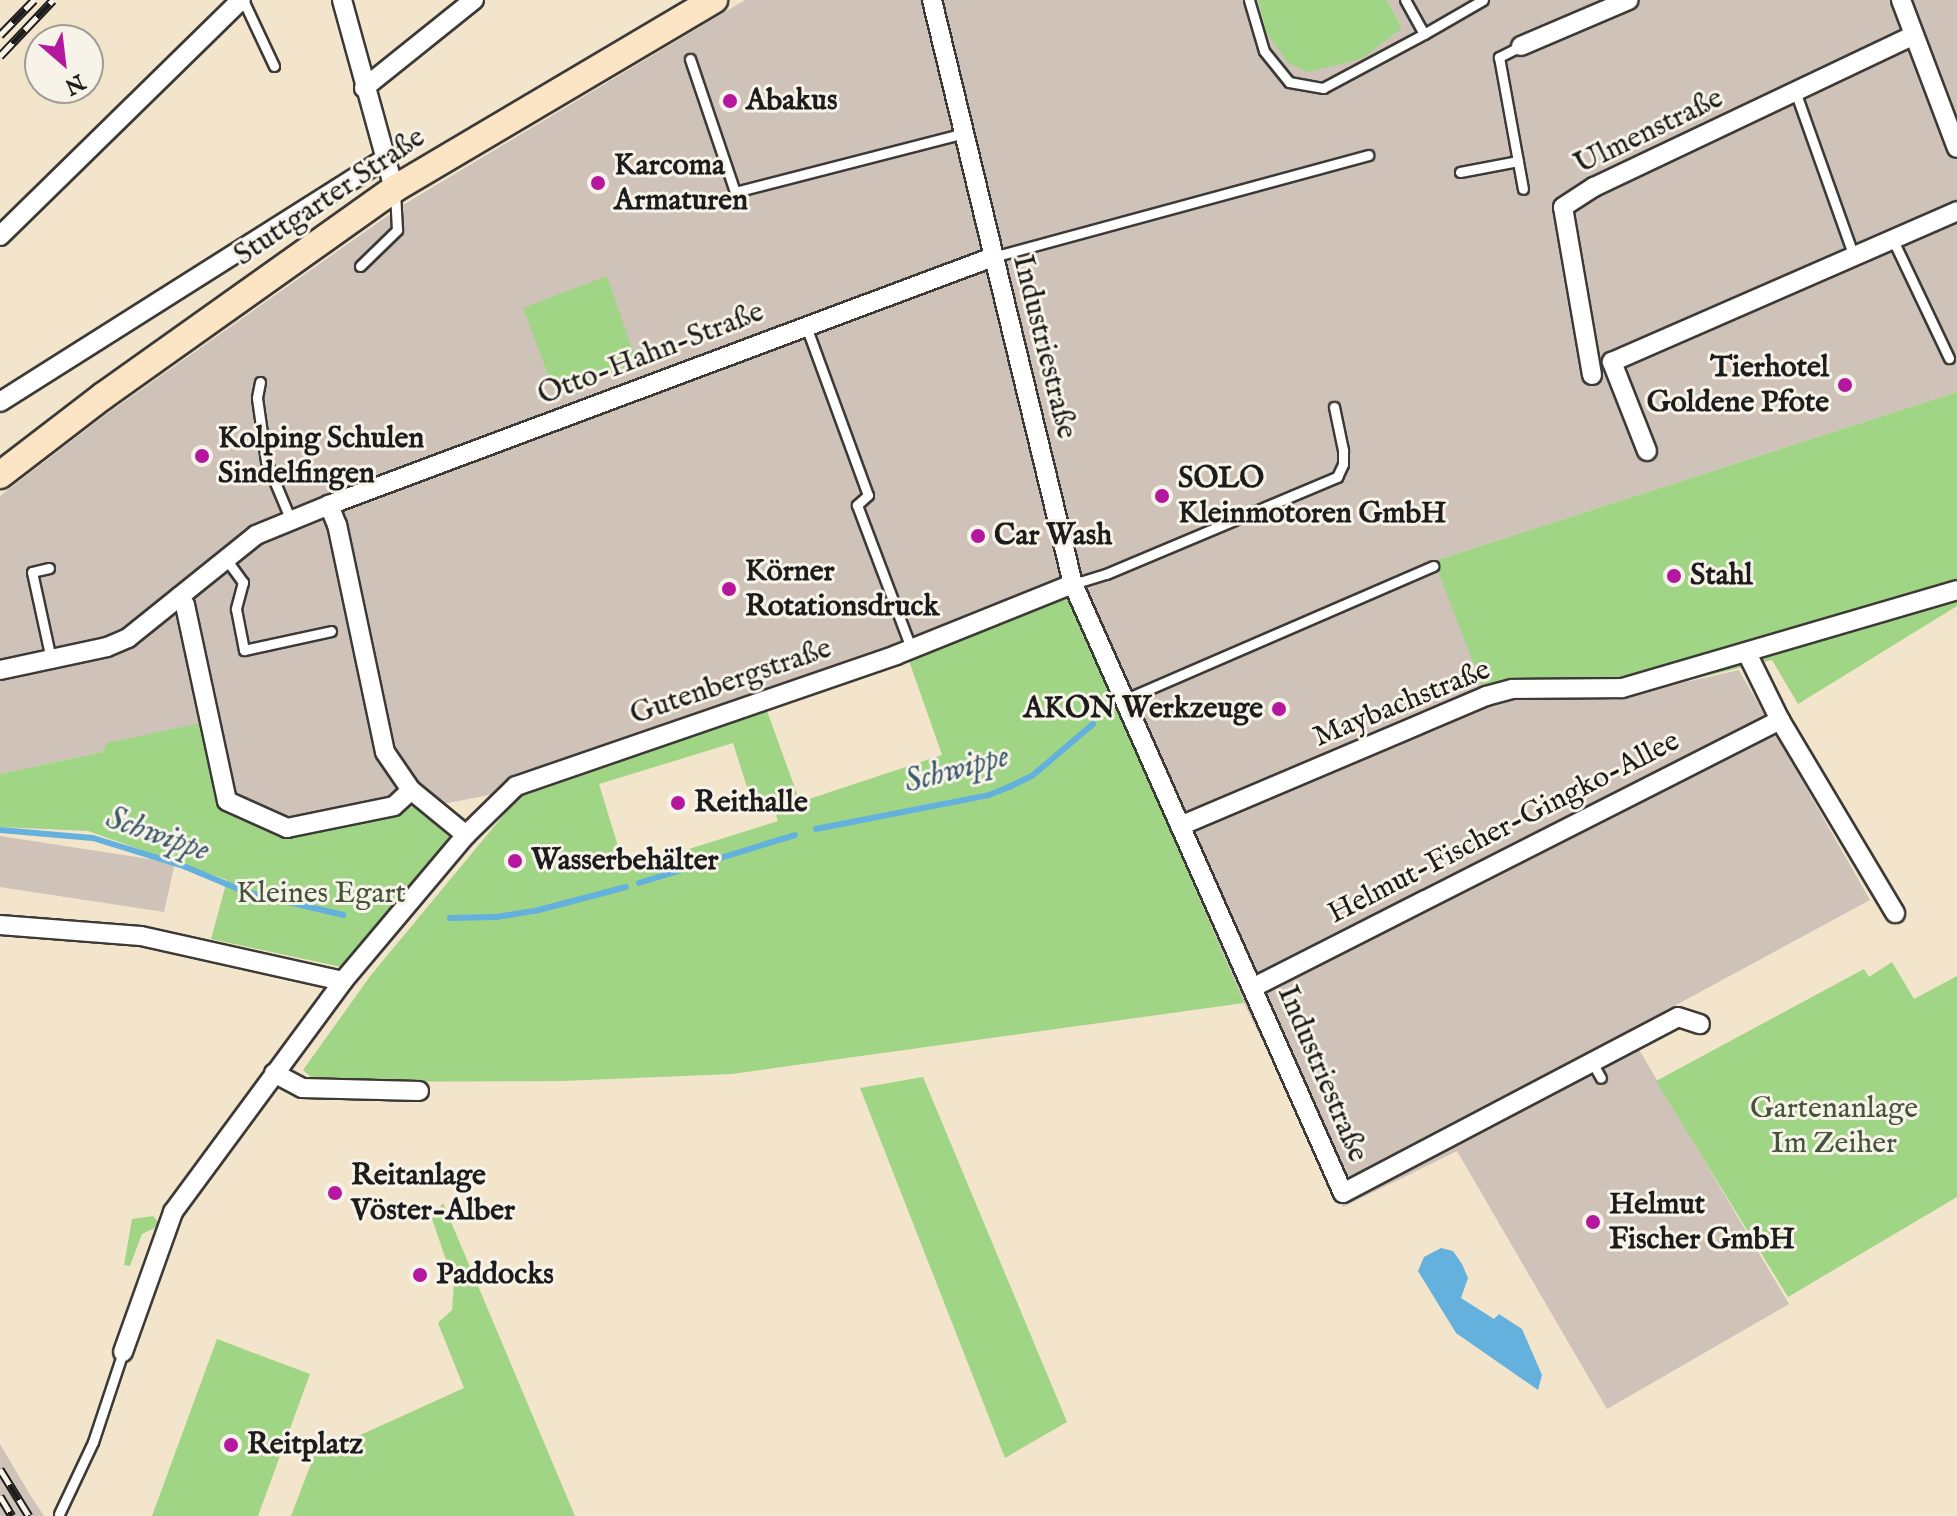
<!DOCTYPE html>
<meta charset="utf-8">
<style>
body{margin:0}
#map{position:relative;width:1957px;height:1516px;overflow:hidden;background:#f2e5cb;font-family:"IM FELL English",serif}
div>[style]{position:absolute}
.industrial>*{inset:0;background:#cec2b9}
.green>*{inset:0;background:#a0d586}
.water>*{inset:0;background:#65b1de}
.stream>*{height:6px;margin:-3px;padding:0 3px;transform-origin:3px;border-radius:3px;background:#65b1de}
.roads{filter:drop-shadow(2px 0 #3c3a36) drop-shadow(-2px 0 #3c3a36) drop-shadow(0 2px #3c3a36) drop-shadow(0 -2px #3c3a36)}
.lane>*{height:9px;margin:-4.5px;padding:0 4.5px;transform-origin:4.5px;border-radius:4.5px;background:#fff}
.street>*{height:18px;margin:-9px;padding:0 9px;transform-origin:9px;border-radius:9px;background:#fff}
.secondary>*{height:26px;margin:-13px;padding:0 13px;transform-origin:13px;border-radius:13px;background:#fce5c4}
.rail>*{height:9px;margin-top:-4.5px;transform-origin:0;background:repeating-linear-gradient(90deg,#f7f3e8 0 18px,#1c1c1c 0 36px);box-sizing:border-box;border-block:2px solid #1c1c1c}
.dots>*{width:22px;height:22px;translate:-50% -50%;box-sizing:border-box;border:4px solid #f7f3e8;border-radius:50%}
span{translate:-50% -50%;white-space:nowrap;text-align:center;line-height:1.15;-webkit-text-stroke:6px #f7f3e8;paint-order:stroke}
.poi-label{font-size:30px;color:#1c1c1c;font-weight:700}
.left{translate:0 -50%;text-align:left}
.right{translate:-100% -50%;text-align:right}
.street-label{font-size:30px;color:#1c1c1c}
.park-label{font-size:30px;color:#44543c}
.water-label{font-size:32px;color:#39586a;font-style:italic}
.north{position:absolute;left:24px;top:24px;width:80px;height:80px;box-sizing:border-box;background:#f7f3e8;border:2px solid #9f9d96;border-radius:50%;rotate:152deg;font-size:22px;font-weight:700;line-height:32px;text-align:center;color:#1c1c1c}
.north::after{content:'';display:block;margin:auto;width:28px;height:36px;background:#b5179e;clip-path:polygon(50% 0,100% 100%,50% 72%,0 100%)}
</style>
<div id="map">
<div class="industrial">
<i style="clip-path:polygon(745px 0,1258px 0,1266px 32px,1402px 28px,1387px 0,1957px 0,1957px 392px,1434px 561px,1619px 697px,1739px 670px,1870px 900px,1628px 1031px,1789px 1304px,1607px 1409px,1457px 1151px,1343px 1207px,1244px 1003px,1064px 583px,526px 788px,287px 834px,108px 743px,102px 752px,0 774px,0 496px,108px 413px,403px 205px)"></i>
<i style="clip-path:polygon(0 836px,175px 863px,164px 912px,0 887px)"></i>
<i style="clip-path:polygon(0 1444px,29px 1493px,44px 1516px,0 1516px)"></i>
</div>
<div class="green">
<i style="clip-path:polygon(1258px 0,1387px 0,1402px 28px,1361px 59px,1308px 72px,1288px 63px,1266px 32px)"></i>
<i style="clip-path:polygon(607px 276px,637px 363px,554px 391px,523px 308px)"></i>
<i style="clip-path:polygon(1957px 392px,1957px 606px,1798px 704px,1772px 660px,1619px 697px,1486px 696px,1434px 561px)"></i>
<i style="clip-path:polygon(evenodd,1064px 583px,1244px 1003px,732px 1074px,563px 1081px,317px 1082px,303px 1070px,371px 975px,526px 788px,1064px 583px,909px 661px,942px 755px,800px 802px,767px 711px,909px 661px,1064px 583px,733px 743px,753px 806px,771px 800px,778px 821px,625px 869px,599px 784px,733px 743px)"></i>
<i style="clip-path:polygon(205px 722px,224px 806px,287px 834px,415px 807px,449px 837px,346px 968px,211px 939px,227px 880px,88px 831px,0 827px,0 774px,102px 752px,107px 743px)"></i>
<i style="clip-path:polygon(1892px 962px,1914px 999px,1957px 976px,1957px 1197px,1788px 1297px,1656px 1081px,1864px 969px,1869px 977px)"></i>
<i style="clip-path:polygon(923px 1077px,1067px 1422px,1005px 1458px,860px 1088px)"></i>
<i style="clip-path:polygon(443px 1203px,575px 1516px,291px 1516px,314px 1456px,464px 1388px,438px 1323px,452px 1310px,454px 1283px,432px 1219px)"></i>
<i style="clip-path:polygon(153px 1216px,161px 1225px,142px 1234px,130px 1266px,124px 1265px,132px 1219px)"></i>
<i style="clip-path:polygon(217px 1339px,310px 1374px,258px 1516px,152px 1516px)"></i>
</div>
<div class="water">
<i style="clip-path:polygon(1441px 1248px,1453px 1251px,1462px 1264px,1468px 1278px,1461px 1298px,1494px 1319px,1499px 1314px,1522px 1329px,1542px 1375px,1538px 1390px,1456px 1333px,1418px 1271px,1424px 1257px)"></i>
</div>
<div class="stream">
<i style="left:816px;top:829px;width:176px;rotate:-11.1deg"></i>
<i style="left:989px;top:795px;width:22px;rotate:-22deg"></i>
<i style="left:1009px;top:787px;width:25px;rotate:-26deg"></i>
<i style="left:1032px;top:776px;width:80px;rotate:-40.4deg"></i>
<i style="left:0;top:830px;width:93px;rotate:4.9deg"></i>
<i style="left:93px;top:838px;width:92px;rotate:17.1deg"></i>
<i style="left:181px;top:865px;width:70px;rotate:22.6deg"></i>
<i style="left:246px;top:892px;width:100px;rotate:13.3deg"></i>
<i style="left:639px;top:883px;width:163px;rotate:-17.1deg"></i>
<i style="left:450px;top:918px;width:46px;rotate:-1.2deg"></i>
<i style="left:496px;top:917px;width:39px;rotate:-9deg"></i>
<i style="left:535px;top:911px;width:94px;rotate:-14.8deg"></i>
</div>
<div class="roads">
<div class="lane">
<i style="left:243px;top:0;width:73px;rotate:64.8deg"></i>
<i style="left:1249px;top:0;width:53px;rotate:73.6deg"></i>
<i style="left:1264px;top:51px;width:40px;rotate:51deg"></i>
<i style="left:1289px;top:82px;width:35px;rotate:10deg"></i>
<i style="left:1323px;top:88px;width:115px;rotate:-28.1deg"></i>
<i style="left:1424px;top:34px;width:39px;rotate:-119deg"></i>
<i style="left:1424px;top:34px;width:68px;rotate:-30deg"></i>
<i style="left:1521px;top:46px;width:25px;rotate:153deg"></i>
<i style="left:1499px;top:57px;width:134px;rotate:79.7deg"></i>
<i style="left:690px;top:59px;width:140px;rotate:71.3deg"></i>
<i style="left:735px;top:192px;width:237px;rotate:-14.4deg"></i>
<i style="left:1795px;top:91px;width:173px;rotate:70.4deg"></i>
<i style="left:1460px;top:172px;width:59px;rotate:-10.7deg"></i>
<i style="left:1892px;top:238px;width:133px;rotate:64.6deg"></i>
<i style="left:993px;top:257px;width:389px;rotate:-15.2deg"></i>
<i style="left:360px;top:266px;width:52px;rotate:-44.2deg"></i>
<i style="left:397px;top:230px;width:37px;rotate:-93deg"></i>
<i style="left:806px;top:326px;width:180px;rotate:69.9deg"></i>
<i style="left:868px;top:495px;width:15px;rotate:138deg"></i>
<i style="left:857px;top:505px;width:153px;rotate:69.3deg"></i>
<i style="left:260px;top:382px;width:16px;rotate:101deg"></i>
<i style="left:257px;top:398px;width:64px;rotate:81.9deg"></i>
<i style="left:266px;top:461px;width:62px;rotate:67.2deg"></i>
<i style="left:226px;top:559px;width:29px;rotate:54deg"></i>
<i style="left:243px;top:582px;width:28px;rotate:105deg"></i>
<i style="left:236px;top:609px;width:42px;rotate:79deg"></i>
<i style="left:244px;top:650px;width:89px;rotate:-12.3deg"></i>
<i style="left:49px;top:568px;width:17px;rotate:167deg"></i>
<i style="left:32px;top:572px;width:89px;rotate:77.7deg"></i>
<i style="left:1073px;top:584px;width:34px;rotate:-17deg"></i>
<i style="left:1106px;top:574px;width:251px;rotate:-22.8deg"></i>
<i style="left:1337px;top:477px;width:14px;rotate:-65deg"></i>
<i style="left:1343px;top:464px;width:14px;rotate:-90deg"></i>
<i style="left:1343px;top:450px;width:44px;rotate:-101.8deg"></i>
<i style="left:1126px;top:699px;width:335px;rotate:-23.4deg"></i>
<i style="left:1592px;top:1062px;width:18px;rotate:61deg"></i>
<i style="left:59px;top:1514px;width:80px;rotate:-64.7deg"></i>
<i style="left:93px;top:1442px;width:95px;rotate:-71.6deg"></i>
</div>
<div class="street">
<i style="left:342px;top:0;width:196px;rotate:74.6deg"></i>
<i style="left:932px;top:0;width:601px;rotate:76.43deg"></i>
<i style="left:1073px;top:584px;width:666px;rotate:66.09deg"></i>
<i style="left:1343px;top:1193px;width:378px;rotate:-27.7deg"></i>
<i style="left:1678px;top:1017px;width:23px;rotate:18deg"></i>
<i style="left:1901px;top:0;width:158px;rotate:69.3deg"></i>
<i style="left:1521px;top:46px;width:117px;rotate:-23.1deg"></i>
<i style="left:364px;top:88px;width:141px;rotate:-38.7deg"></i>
<i style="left:0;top:236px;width:337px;rotate:-44.4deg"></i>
<i style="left:1592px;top:375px;width:170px;rotate:-99.8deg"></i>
<i style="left:1563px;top:207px;width:37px;rotate:-33deg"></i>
<i style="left:1594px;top:187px;width:354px;rotate:-25.4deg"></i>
<i style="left:0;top:402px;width:455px;rotate:-32.3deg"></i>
<i style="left:1647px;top:451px;width:96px;rotate:-111.5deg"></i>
<i style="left:1612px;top:362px;width:377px;rotate:-23.6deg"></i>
<i style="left:179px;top:597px;width:10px;rotate:53deg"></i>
<i style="left:185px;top:605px;width:200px;rotate:77.9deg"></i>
<i style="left:227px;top:801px;width:66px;rotate:24.2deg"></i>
<i style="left:287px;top:828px;width:109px;rotate:-11.6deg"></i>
<i style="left:394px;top:806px;width:23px;rotate:-43deg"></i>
<i style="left:1747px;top:653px;width:75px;rotate:63.8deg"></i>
<i style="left:1780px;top:720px;width:225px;rotate:59.2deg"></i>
<i style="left:0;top:670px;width:109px;rotate:-12.1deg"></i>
<i style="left:107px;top:647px;width:23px;rotate:-23deg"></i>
<i style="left:128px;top:638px;width:164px;rotate:-38.8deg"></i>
<i style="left:256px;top:535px;width:79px;rotate:-22.3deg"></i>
<i style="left:1180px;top:826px;width:332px;rotate:-23deg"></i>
<i style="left:1486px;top:696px;width:27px;rotate:-15deg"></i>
<i style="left:1512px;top:689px;width:110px;rotate:-0.5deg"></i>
<i style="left:1622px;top:688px;width:349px;rotate:-16.3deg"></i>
<i style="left:466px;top:835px;width:71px;rotate:-140.7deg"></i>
<i style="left:411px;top:790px;width:46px;rotate:-124.4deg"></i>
<i style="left:385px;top:752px;width:232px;rotate:-101.9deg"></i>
<i style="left:337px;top:525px;width:22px;rotate:-112deg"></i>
<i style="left:329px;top:505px;width:709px;rotate:-20.48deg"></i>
<i style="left:0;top:925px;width:141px;rotate:4.5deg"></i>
<i style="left:141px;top:936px;width:207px;rotate:12.6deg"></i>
<i style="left:1254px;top:987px;width:590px;rotate:-26.91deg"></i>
<i style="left:274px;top:1073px;width:32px;rotate:28deg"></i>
<i style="left:302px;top:1088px;width:117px;rotate:1.5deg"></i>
<i style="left:123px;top:1352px;width:149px;rotate:-70.3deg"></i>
<i style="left:173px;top:1212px;width:287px;rotate:-53.6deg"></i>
<i style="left:343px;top:981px;width:191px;rotate:-49.9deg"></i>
<i style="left:466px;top:835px;width:70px;rotate:-44.4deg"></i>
<i style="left:516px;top:786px;width:402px;rotate:-19deg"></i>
<i style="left:896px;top:655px;width:191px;rotate:-21.9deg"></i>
</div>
<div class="secondary">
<i style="left:0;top:475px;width:130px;rotate:-37.5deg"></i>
<i style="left:103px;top:396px;width:357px;rotate:-35.4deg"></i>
<i style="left:394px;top:189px;width:372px;rotate:-30.6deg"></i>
</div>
</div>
<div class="rail">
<i style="left:0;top:35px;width:49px;rotate:-45.8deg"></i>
<i style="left:0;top:56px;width:77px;rotate:-46.6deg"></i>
<i style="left:0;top:1469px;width:55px;rotate:58.3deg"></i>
<i style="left:0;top:1496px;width:23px;rotate:59deg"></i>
</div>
<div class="dots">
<i style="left:730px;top:101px;background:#b5179e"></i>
<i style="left:598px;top:183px;background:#b5179e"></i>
<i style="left:1845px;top:385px;background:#b5179e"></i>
<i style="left:202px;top:456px;background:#b5179e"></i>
<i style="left:1162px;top:496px;background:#b5179e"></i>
<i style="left:978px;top:536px;background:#b5179e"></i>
<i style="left:1674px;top:576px;background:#b5179e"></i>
<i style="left:729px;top:589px;background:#b5179e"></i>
<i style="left:1279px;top:709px;background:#b5179e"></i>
<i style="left:678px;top:803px;background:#b5179e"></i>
<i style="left:515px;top:861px;background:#b5179e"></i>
<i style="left:335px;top:1193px;background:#b5179e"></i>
<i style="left:1593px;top:1222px;background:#b5179e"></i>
<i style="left:420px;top:1275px;background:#b5179e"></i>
<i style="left:231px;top:1445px;background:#b5179e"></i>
</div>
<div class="poi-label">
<span class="left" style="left:746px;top:101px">Abakus</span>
<span class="left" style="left:614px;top:183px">Karcoma<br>Armaturen</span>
<span class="right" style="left:1829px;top:385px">Tierhotel<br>Goldene Pfote</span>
<span class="left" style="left:218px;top:456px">Kolping Schulen<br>Sindelfingen</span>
<span class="left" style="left:1178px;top:496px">SOLO<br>Kleinmotoren GmbH</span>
<span class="left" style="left:994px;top:536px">Car Wash</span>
<span class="left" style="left:745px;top:589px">Körner<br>Rotationsdruck</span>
<span class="left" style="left:1690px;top:576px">Stahl</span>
<span class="right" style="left:1263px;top:709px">AKON Werkzeuge</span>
<span class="left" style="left:694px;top:803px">Reithalle</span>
<span class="left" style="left:531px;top:861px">Wasserbehälter</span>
<span class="left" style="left:351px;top:1193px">Reitanlage<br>Vöster-Alber</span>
<span class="left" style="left:1609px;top:1222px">Helmut<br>Fischer GmbH</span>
<span class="left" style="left:436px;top:1275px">Paddocks</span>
<span class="left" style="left:247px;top:1445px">Reitplatz</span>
</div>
<div class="street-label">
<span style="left:1649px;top:132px;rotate:-26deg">Ulmenstraße</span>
<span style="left:330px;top:197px;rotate:-34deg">Stuttgarter Straße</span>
<span style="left:1044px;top:347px;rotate:76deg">Industriestraße</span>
<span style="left:651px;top:354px;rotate:-21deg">Otto-Hahn-Straße</span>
<span style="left:731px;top:682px;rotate:-19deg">Gutenbergstraße</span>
<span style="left:1402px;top:704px;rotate:-22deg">Maybachstraße</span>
<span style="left:1504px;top:828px;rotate:-27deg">Helmut-Fischer-Gingko-Allee</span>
<span style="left:1322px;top:1074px;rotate:67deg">Industriestraße</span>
</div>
<div class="park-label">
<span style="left:321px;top:894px">Kleines Egart</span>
<span style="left:1834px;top:1126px">Gartenanlage<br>Im Zeiher</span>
</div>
<div class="water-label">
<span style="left:957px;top:771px;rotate:-15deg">Schwippe</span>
<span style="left:157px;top:836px;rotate:19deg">Schwippe</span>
</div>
<div class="north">N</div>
</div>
